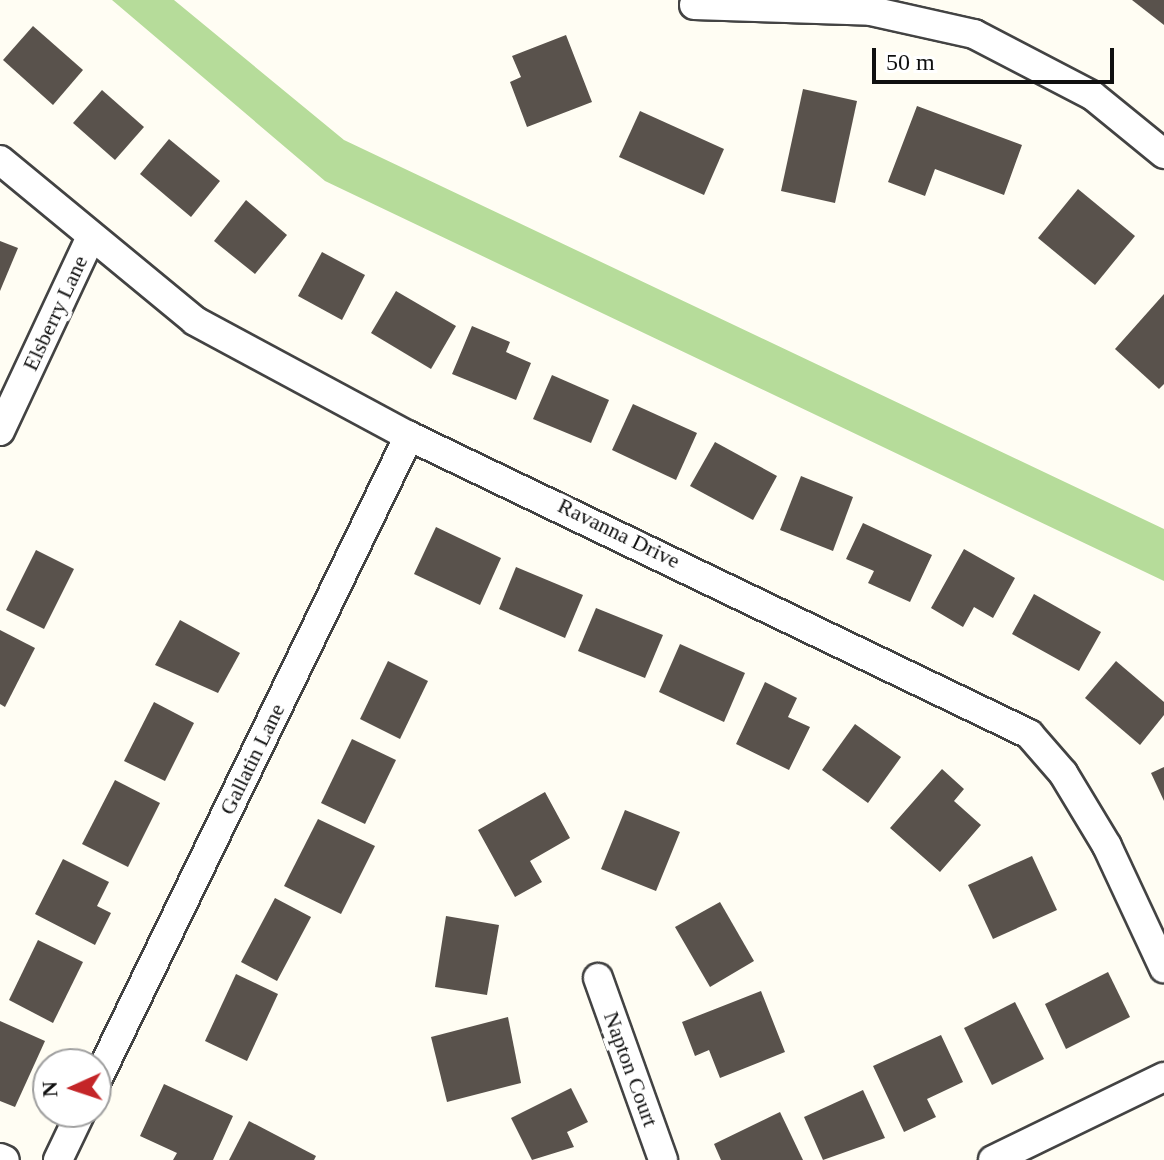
<!DOCTYPE html>
<style>
body{margin:0}
#map{position:relative;width:1164px;height:1160px;overflow:hidden;background:#fffdf3;font-family:"Times New Roman",serif}
div>[style]{position:absolute}
.forest>*{inset:0;background:#b6dc9a}
.building>*{inset:0;background:#59524c}
.roads{filter:drop-shadow(2px 0 #434343) drop-shadow(-2px 0 #434343) drop-shadow(0 2px #434343) drop-shadow(0 -2px #434343)}
.minor>*{height:28px;margin:-14px;padding:0 14px;transform-origin:14px;border-radius:14px;background:#fff}
span{translate:-50% -50%;white-space:nowrap;text-align:center;line-height:1.15;-webkit-text-stroke:8px #fff;paint-order:stroke}
.street-label{font-size:22px;color:#101010}
.north{position:absolute;left:32px;top:1048px;width:80px;height:80px;box-sizing:border-box;background:#fff;border:2px solid #9f9f9f;border-radius:50%;rotate:267deg;font-size:22px;font-weight:700;line-height:32px;text-align:center;color:#101010}
.north::after{content:'';display:block;margin:auto;width:28px;height:36px;background:#c42528;clip-path:polygon(50% 0,100% 100%,50% 72%,0 100%)}
.scale{position:absolute;left:872px;top:48px;width:242px;height:36px;box-sizing:border-box;border:4px solid #101010;border-top:0;padding-left:10px;font-size:24px;line-height:28px;white-space:nowrap;color:#101010;-webkit-text-stroke:6px #fff;paint-order:stroke}
</style>
<div id="map">
<div class="forest">
<i style="clip-path:polygon(112px 0,174px 0,344px 140px,1164px 529px,1164px 581px,325px 181px)"></i>
</div>
<div class="building">
<i style="clip-path:polygon(1132px 0,1164px 0,1164px 25px)"></i>
<i style="clip-path:polygon(33px 26px,83px 70px,53px 105px,3px 60px)"></i>
<i style="clip-path:polygon(566px 35px,592px 102px,527px 127px,510px 82px,521px 77px,512px 56px)"></i>
<i style="clip-path:polygon(803px 89px,857px 101px,835px 203px,781px 191px)"></i>
<i style="clip-path:polygon(102px 90px,144px 127px,115px 160px,73px 123px)"></i>
<i style="clip-path:polygon(917px 106px,1022px 145px,1004px 195px,935px 169px,925px 196px,888px 182px)"></i>
<i style="clip-path:polygon(640px 111px,724px 149px,704px 195px,619px 157px)"></i>
<i style="clip-path:polygon(169px 139px,220px 181px,191px 217px,140px 174px)"></i>
<i style="clip-path:polygon(1078px 189px,1135px 236px,1095px 285px,1038px 238px)"></i>
<i style="clip-path:polygon(246px 200px,287px 235px,255px 274px,214px 241px)"></i>
<i style="clip-path:polygon(0 241px,18px 248px,0 291px)"></i>
<i style="clip-path:polygon(322px 252px,365px 275px,342px 320px,298px 296px)"></i>
<i style="clip-path:polygon(396px 291px,456px 326px,431px 369px,371px 333px)"></i>
<i style="clip-path:polygon(1164px 294px,1164px 384px,1159px 389px,1115px 349px)"></i>
<i style="clip-path:polygon(472px 326px,510px 342px,506px 352px,531px 363px,516px 400px,452px 374px)"></i>
<i style="clip-path:polygon(552px 375px,609px 400px,591px 443px,533px 419px)"></i>
<i style="clip-path:polygon(633px 404px,697px 433px,676px 480px,612px 450px)"></i>
<i style="clip-path:polygon(715px 442px,777px 476px,753px 520px,690px 486px)"></i>
<i style="clip-path:polygon(801px 476px,853px 497px,833px 551px,780px 530px)"></i>
<i style="clip-path:polygon(863px 523px,932px 555px,910px 602px,868px 583px,874px 571px,846px 559px)"></i>
<i style="clip-path:polygon(436px 527px,501px 558px,480px 605px,414px 574px)"></i>
<i style="clip-path:polygon(964px 549px,1015px 578px,993px 618px,974px 607px,963px 627px,931px 608px)"></i>
<i style="clip-path:polygon(36px 550px,74px 569px,44px 629px,6px 610px)"></i>
<i style="clip-path:polygon(516px 567px,583px 595px,565px 638px,499px 609px)"></i>
<i style="clip-path:polygon(1034px 594px,1101px 632px,1079px 671px,1012px 634px)"></i>
<i style="clip-path:polygon(596px 608px,663px 635px,645px 678px,578px 651px)"></i>
<i style="clip-path:polygon(180px 620px,240px 653px,218px 693px,155px 665px)"></i>
<i style="clip-path:polygon(0 630px,35px 648px,5px 707px,0 704px)"></i>
<i style="clip-path:polygon(680px 644px,745px 673px,724px 722px,659px 692px)"></i>
<i style="clip-path:polygon(388px 661px,428px 681px,400px 739px,360px 719px)"></i>
<i style="clip-path:polygon(1116px 661px,1164px 702px,1164px 715px,1140px 745px,1085px 698px)"></i>
<i style="clip-path:polygon(765px 682px,797px 698px,788px 717px,810px 727px,789px 770px,736px 744px)"></i>
<i style="clip-path:polygon(154px 702px,194px 723px,165px 781px,124px 761px)"></i>
<i style="clip-path:polygon(855px 724px,901px 757px,868px 803px,822px 770px)"></i>
<i style="clip-path:polygon(352px 739px,396px 760px,365px 824px,321px 803px)"></i>
<i style="clip-path:polygon(1164px 767px,1164px 801px,1151px 773px)"></i>
<i style="clip-path:polygon(942px 769px,964px 789px,954px 801px,981px 825px,940px 872px,890px 828px)"></i>
<i style="clip-path:polygon(115px 780px,160px 803px,128px 867px,82px 844px)"></i>
<i style="clip-path:polygon(545px 792px,570px 838px,530px 861px,542px 882px,515px 897px,478px 830px)"></i>
<i style="clip-path:polygon(625px 810px,680px 832px,656px 891px,601px 869px)"></i>
<i style="clip-path:polygon(318px 819px,375px 846px,341px 914px,284px 886px)"></i>
<i style="clip-path:polygon(1032px 856px,1057px 910px,993px 939px,968px 885px)"></i>
<i style="clip-path:polygon(63px 859px,109px 882px,97px 906px,111px 913px,95px 945px,35px 914px)"></i>
<i style="clip-path:polygon(275px 898px,311px 917px,277px 981px,241px 962px)"></i>
<i style="clip-path:polygon(720px 902px,754px 961px,710px 987px,675px 927px)"></i>
<i style="clip-path:polygon(446px 916px,499px 925px,487px 995px,435px 987px)"></i>
<i style="clip-path:polygon(38px 940px,83px 962px,53px 1023px,9px 1000px)"></i>
<i style="clip-path:polygon(1108px 972px,1130px 1017px,1066px 1049px,1045px 1004px)"></i>
<i style="clip-path:polygon(236px 974px,278px 994px,247px 1061px,205px 1041px)"></i>
<i style="clip-path:polygon(761px 991px,785px 1052px,720px 1078px,709px 1050px,695px 1056px,682px 1022px)"></i>
<i style="clip-path:polygon(1015px 1002px,1044px 1059px,992px 1085px,964px 1028px)"></i>
<i style="clip-path:polygon(508px 1017px,521px 1083px,447px 1102px,431px 1037px)"></i>
<i style="clip-path:polygon(0 1021px,45px 1041px,15px 1107px,0 1101px)"></i>
<i style="clip-path:polygon(941px 1035px,963px 1082px,927px 1099px,936px 1117px,904px 1132px,873px 1066px)"></i>
<i style="clip-path:polygon(164px 1084px,233px 1116px,213px 1160px,173px 1160px,177px 1153px,140px 1136px)"></i>
<i style="clip-path:polygon(571px 1088px,588px 1122px,567px 1132px,574px 1147px,532px 1160px,511px 1118px)"></i>
<i style="clip-path:polygon(863px 1090px,885px 1138px,823px 1160px,804px 1117px)"></i>
<i style="clip-path:polygon(780px 1112px,803px 1160px,721px 1160px,714px 1144px)"></i>
<i style="clip-path:polygon(249px 1121px,316px 1156px,314px 1160px,229px 1160px)"></i>
</div>
<div class="roads">
<div class="minor">
<i style="left:694px;top:5px;width:177px;rotate:1.9deg"></i>
<i style="left:871px;top:11px;width:106px;rotate:12.6deg"></i>
<i style="left:974px;top:34px;width:134px;rotate:27.5deg"></i>
<i style="left:1093px;top:96px;width:92px;rotate:39.2deg"></i>
<i style="left:0;top:160px;width:253px;rotate:39.5deg"></i>
<i style="left:195px;top:321px;width:243px;rotate:28.3deg"></i>
<i style="left:409px;top:436px;width:688px;rotate:25.67deg"></i>
<i style="left:1029px;top:734px;width:52px;rotate:48.9deg"></i>
<i style="left:1063px;top:773px;width:85px;rotate:58.9deg"></i>
<i style="left:1107px;top:846px;width:135px;rotate:65deg"></i>
<i style="left:0;top:431px;width:212px;rotate:-64.9deg"></i>
<i style="left:598px;top:978px;width:193px;rotate:70.3deg"></i>
<i style="left:96px;top:1082px;width:718px;rotate:-64.15deg"></i>
<i style="left:0;top:1158px;width:5px;rotate:22deg"></i>
<i style="left:58px;top:1160px;width:53px;rotate:-64.4deg"></i>
<i style="left:993px;top:1160px;width:190px;rotate:-25.9deg"></i>
</div>
</div>
<div class="street-label">
<span style="left:55px;top:313px;rotate:-65deg">Elsberry Lane</span>
<span style="left:619px;top:533px;rotate:26deg">Ravanna Drive</span>
<span style="left:252px;top:759px;rotate:-64deg">Gallatin Lane</span>
<span style="left:631px;top:1069px;rotate:70deg">Napton Court</span>
</div>
<div class="north">N</div>
<div class="scale">50 m</div>
</div>
